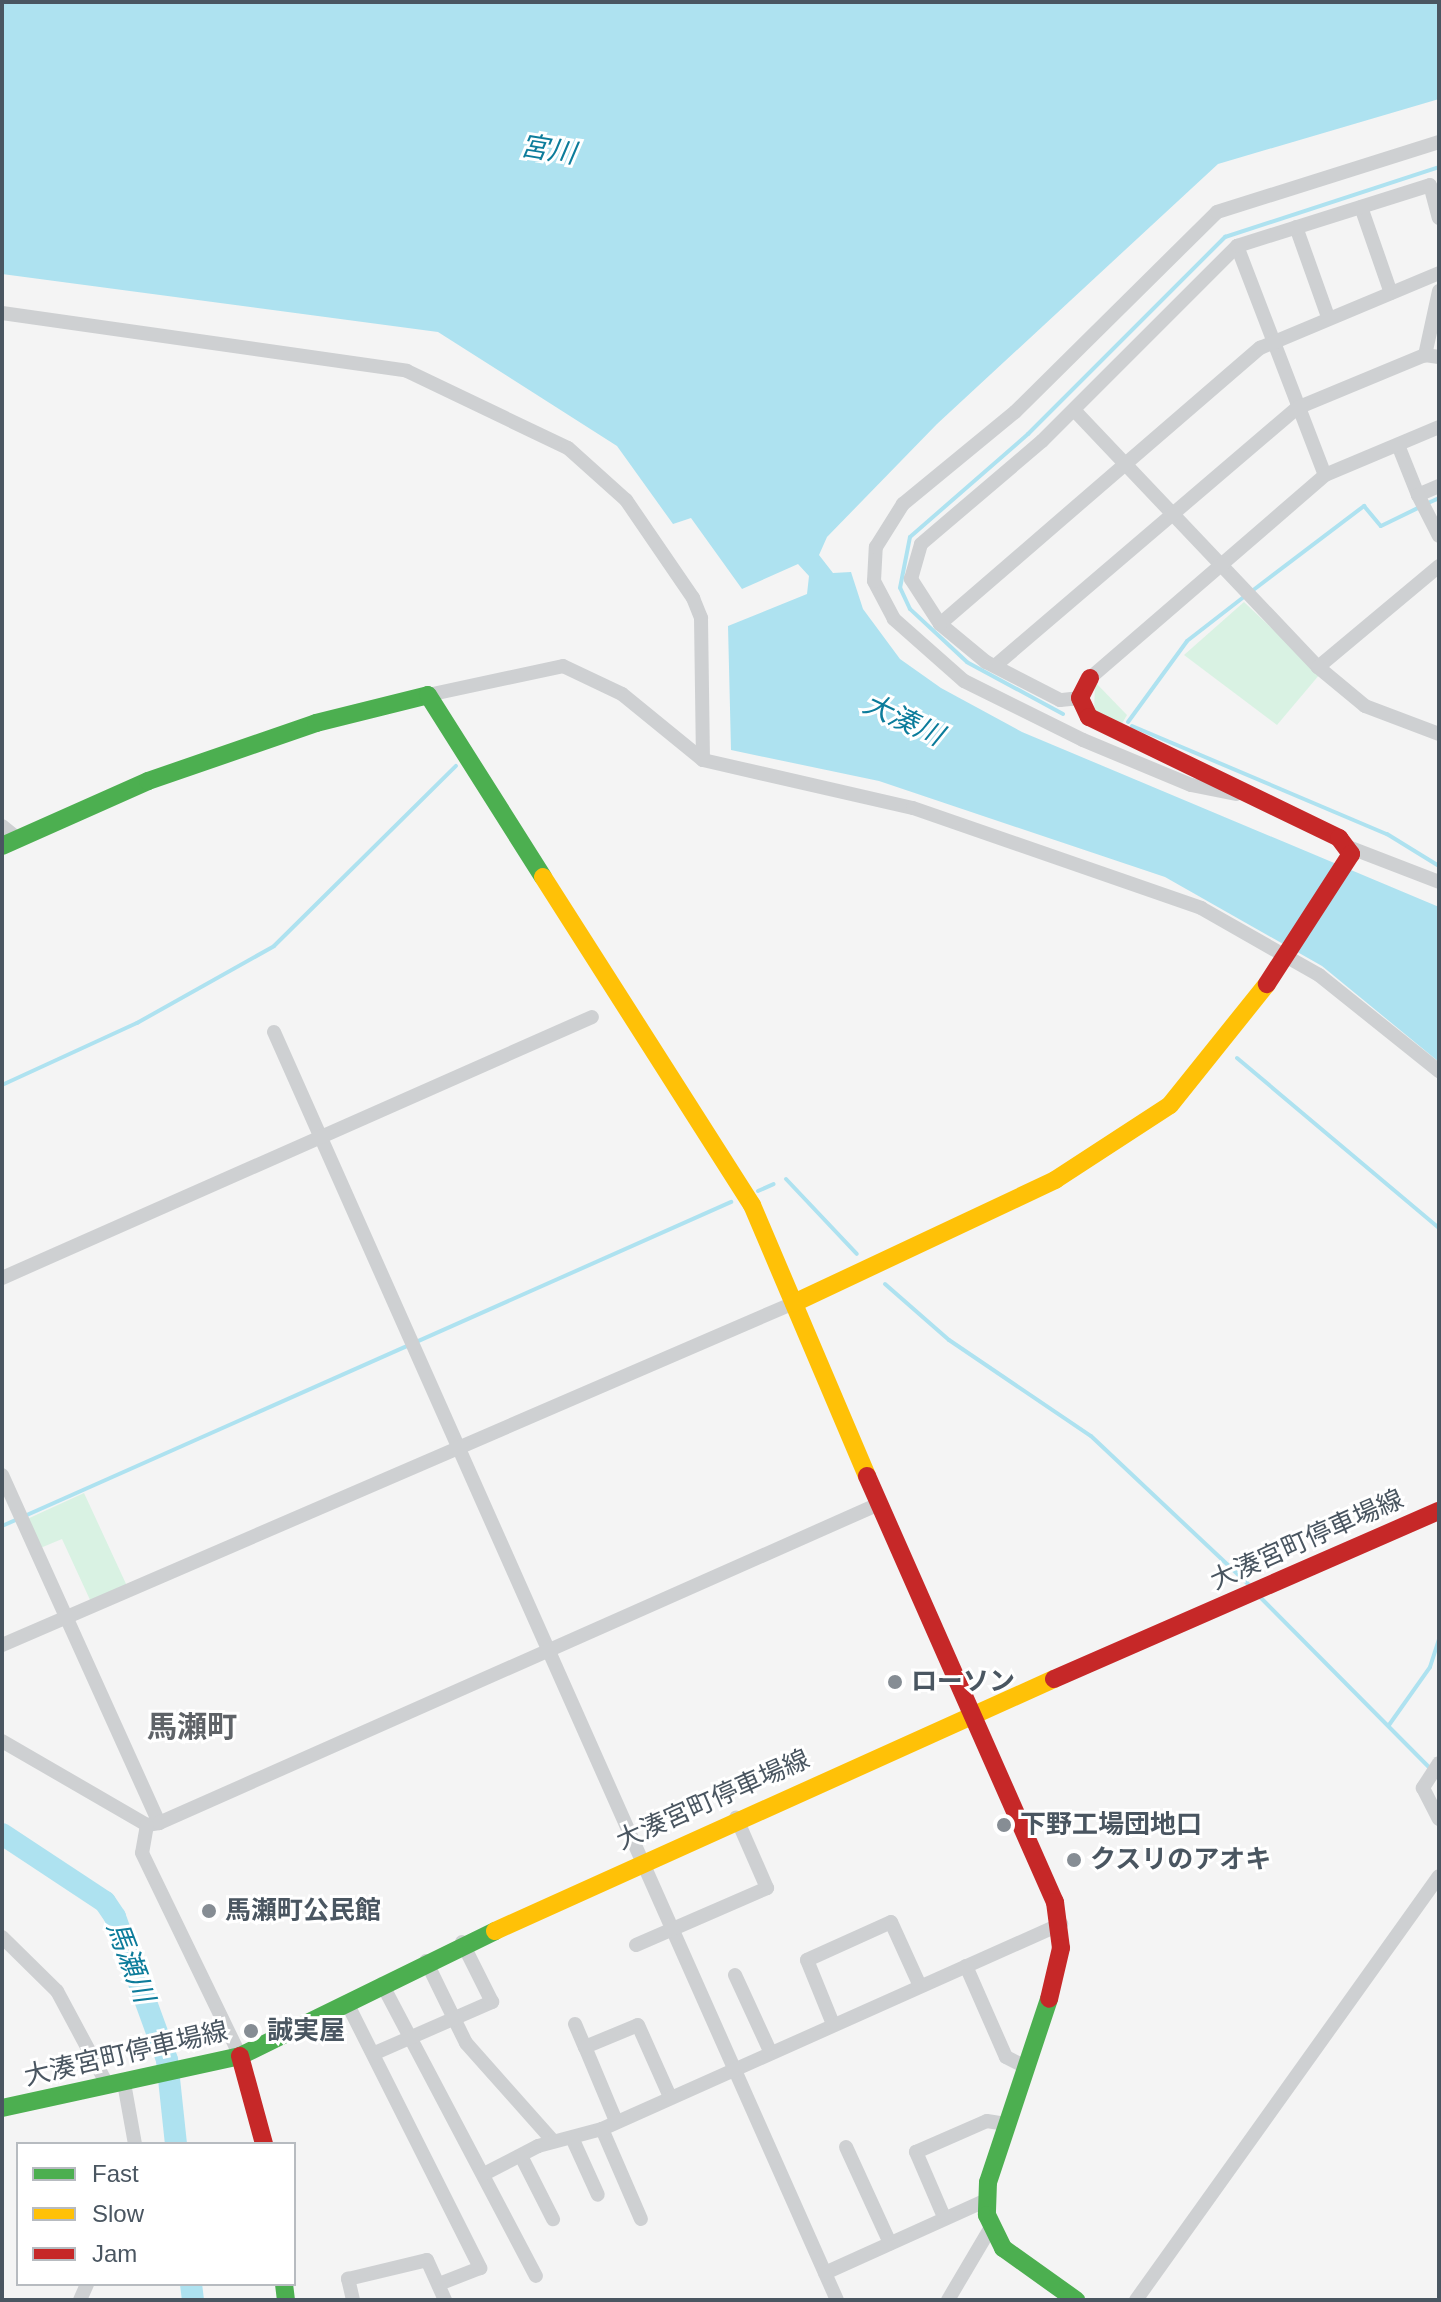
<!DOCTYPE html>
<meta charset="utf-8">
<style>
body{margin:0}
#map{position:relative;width:1441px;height:2302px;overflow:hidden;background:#f4f4f4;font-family:Helvetica,"Noto Sans JP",sans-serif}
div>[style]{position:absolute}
.green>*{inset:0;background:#d9f2e3}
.water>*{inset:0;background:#aee2f0}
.stream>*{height:4px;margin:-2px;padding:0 2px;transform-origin:2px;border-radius:2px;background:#aee2f0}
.river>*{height:22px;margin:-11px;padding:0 11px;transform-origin:11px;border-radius:11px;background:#aee2f0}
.street>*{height:14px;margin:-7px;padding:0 7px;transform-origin:7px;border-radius:7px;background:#ced0d2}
.fast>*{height:18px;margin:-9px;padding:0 9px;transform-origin:9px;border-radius:9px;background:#4caf50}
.slow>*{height:18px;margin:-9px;padding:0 9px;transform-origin:9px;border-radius:9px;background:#ffc107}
.jam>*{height:18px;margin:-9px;padding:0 9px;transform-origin:9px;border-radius:9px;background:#c62828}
.dots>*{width:22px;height:22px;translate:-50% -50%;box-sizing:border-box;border:4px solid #fff;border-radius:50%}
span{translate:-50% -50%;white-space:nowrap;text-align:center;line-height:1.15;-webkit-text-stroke:6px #fff;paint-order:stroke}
.street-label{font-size:26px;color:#4a5661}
.poi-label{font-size:26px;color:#4a5661;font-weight:700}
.left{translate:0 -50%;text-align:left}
.water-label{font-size:28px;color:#0c7c9b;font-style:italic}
.quarter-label{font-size:30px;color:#5f6368;font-weight:700}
.frame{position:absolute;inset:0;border:4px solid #4a5661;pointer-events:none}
.legend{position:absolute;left:16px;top:2142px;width:280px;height:144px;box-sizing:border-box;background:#fff;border:2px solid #b7bbc0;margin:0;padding:10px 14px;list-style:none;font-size:24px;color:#4a5661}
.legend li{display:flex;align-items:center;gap:16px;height:40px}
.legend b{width:40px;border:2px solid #b7bbc0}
</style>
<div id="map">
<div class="green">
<i style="clip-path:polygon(1244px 602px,1320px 674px,1277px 725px,1184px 655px)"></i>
<i style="clip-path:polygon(1095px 682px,1127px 715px,1120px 727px,1094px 713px)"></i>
<i style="clip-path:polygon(84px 1493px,127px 1586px,91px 1602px,62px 1539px,38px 1549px,25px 1520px)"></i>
</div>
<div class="water">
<i style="clip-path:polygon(2px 2px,1439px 2px,1439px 99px,1218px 164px,937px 424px,827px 537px,819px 555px,833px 573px,851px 572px,863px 609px,900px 659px,941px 688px,1022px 732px,1439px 907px,1439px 1062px,1322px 966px,1165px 877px,879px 781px,731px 750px,728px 626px,807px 594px,809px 576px,798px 564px,742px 589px,691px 518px,673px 524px,617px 446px,438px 332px,2px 274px)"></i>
</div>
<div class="stream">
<i style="left:1428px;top:503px;width:12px;rotate:-24deg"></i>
<i style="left:1252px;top:591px;width:141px;rotate:-37.2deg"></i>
<i style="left:1364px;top:506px;width:26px;rotate:50deg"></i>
<i style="left:1381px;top:526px;width:43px;rotate:-26deg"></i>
<i style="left:1063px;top:714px;width:109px;rotate:-151.6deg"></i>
<i style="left:967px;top:662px;width:78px;rotate:-137.1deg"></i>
<i style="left:910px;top:609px;width:23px;rotate:-115deg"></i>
<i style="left:900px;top:588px;width:52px;rotate:-78.9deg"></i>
<i style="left:910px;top:537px;width:157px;rotate:-41.1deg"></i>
<i style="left:1028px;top:434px;width:279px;rotate:-45deg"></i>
<i style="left:1225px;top:237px;width:225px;rotate:-18.1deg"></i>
<i style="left:1128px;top:722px;width:100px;rotate:-53.9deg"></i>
<i style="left:1187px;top:641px;width:73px;rotate:-37.8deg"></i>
<i style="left:1132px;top:726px;width:277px;rotate:23deg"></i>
<i style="left:1387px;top:834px;width:61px;rotate:31.6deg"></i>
<i style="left:1237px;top:1058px;width:264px;rotate:40.1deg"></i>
<i style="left:2px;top:1085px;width:149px;rotate:-24.7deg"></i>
<i style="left:137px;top:1023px;width:157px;rotate:-29.3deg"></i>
<i style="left:274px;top:946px;width:256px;rotate:-44.7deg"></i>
<i style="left:786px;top:1179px;width:103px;rotate:46.6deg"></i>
<i style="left:758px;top:1191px;width:17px;rotate:-24deg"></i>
<i style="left:885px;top:1284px;width:85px;rotate:41.2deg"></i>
<i style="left:949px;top:1340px;width:171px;rotate:34.1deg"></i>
<i style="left:1091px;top:1436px;width:217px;rotate:43.3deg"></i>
<i style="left:2px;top:1526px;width:798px;rotate:-23.96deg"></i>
<i style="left:1260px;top:1597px;width:254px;rotate:45.2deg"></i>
<i style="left:1389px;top:1725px;width:71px;rotate:-54.7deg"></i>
<i style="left:1430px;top:1667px;width:29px;rotate:-72deg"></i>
</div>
<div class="river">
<i style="left:2px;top:1834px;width:123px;rotate:33.4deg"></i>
<i style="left:105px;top:1902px;width:18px;rotate:56deg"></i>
<i style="left:115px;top:1917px;width:152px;rotate:70deg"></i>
<i style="left:167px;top:2060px;width:84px;rotate:83.9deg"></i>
<i style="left:191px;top:2284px;width:16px;rotate:83deg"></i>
</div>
<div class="street">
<i style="left:1361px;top:207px;width:91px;rotate:70.8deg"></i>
<i style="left:1296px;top:227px;width:96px;rotate:70.4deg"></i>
<i style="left:1237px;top:246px;width:245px;rotate:69deg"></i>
<i style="left:1439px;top:291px;width:66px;rotate:102.3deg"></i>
<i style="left:1425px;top:355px;width:14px;rotate:8deg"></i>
<i style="left:2px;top:313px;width:409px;rotate:8.1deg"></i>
<i style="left:407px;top:371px;width:178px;rotate:25.6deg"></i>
<i style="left:568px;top:448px;width:78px;rotate:41.9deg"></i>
<i style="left:626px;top:500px;width:119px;rotate:55.6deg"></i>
<i style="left:693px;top:598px;width:22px;rotate:68deg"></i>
<i style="left:701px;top:618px;width:142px;rotate:89.2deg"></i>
<i style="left:703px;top:760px;width:215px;rotate:12.9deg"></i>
<i style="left:913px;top:808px;width:305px;rotate:19.1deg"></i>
<i style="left:1201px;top:908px;width:136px;rotate:29.6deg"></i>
<i style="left:1319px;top:975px;width:154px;rotate:38.7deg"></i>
<i style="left:1074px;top:410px;width:354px;rotate:46.5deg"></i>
<i style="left:1398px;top:445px;width:54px;rotate:68.2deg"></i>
<i style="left:1439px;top:486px;width:23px;rotate:157deg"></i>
<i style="left:1418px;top:495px;width:46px;rotate:62.9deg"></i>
<i style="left:1439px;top:566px;width:158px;rotate:140.1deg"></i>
<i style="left:1318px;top:667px;width:61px;rotate:39.7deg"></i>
<i style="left:1365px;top:706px;width:79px;rotate:20.7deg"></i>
<i style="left:940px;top:624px;width:423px;rotate:-40.8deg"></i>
<i style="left:1260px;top:348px;width:194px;rotate:-22.7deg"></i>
<i style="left:996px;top:665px;width:396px;rotate:-40.5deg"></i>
<i style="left:1297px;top:408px;width:139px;rotate:-22.5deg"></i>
<i style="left:1090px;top:678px;width:311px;rotate:-40.8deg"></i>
<i style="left:1325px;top:475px;width:124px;rotate:-22.8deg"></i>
<i style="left:428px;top:695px;width:138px;rotate:-12.1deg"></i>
<i style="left:563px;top:666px;width:65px;rotate:25.4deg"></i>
<i style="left:622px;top:694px;width:104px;rotate:39.2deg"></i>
<i style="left:1080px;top:698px;width:20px;rotate:174deg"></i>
<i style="left:1060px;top:700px;width:83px;rotate:-152.8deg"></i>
<i style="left:986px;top:662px;width:60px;rotate:-140.4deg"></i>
<i style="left:940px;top:624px;width:54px;rotate:-122.8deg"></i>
<i style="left:911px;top:579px;width:36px;rotate:-74deg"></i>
<i style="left:921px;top:544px;width:159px;rotate:-40.4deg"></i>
<i style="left:1042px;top:441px;width:276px;rotate:-45deg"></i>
<i style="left:1237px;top:246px;width:202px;rotate:-17.5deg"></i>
<i style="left:1430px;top:185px;width:34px;rotate:75deg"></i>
<i style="left:1236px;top:794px;width:46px;rotate:-168.7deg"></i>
<i style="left:1191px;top:785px;width:117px;rotate:-157.4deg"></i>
<i style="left:1083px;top:740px;width:133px;rotate:-153.6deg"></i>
<i style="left:964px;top:681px;width:94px;rotate:-138.5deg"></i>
<i style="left:894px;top:619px;width:43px;rotate:-117.8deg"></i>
<i style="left:874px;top:581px;width:34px;rotate:-87deg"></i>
<i style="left:876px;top:547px;width:51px;rotate:-57.9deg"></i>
<i style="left:903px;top:504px;width:145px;rotate:-39.4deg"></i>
<i style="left:1015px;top:412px;width:284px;rotate:-44.7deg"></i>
<i style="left:1217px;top:212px;width:233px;rotate:-17.5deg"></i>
<i style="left:2px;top:826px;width:21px;rotate:39deg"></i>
<i style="left:1351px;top:848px;width:94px;rotate:21.1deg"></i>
<i style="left:274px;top:1032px;width:1387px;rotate:66.06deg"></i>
<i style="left:2px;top:1278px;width:645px;rotate:-23.86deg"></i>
<i style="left:2px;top:1475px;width:382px;rotate:65.7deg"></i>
<i style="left:2px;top:1645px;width:863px;rotate:-23.36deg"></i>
<i style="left:2px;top:1741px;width:168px;rotate:30.1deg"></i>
<i style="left:147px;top:1825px;width:12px;rotate:-9deg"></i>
<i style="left:159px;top:1823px;width:788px;rotate:-23.9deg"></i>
<i style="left:1439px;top:1763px;width:30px;rotate:123deg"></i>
<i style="left:1423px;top:1788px;width:35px;rotate:63deg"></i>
<i style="left:147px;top:1825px;width:28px;rotate:100deg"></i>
<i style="left:142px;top:1853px;width:225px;rotate:64.2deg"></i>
<i style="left:2px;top:1937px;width:77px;rotate:44.5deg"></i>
<i style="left:57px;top:1991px;width:108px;rotate:61.8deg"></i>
<i style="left:636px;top:1945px;width:143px;rotate:-23.5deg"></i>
<i style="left:767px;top:1888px;width:77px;rotate:-113.6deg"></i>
<i style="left:426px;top:1961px;width:91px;rotate:64deg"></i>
<i style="left:466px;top:2043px;width:131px;rotate:48.4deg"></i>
<i style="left:966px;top:1966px;width:99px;rotate:66.3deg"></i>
<i style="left:1006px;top:2057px;width:22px;rotate:27deg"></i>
<i style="left:735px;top:1975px;width:84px;rotate:65.3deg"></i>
<i style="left:382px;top:1984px;width:330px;rotate:62.2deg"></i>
<i style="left:347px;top:2003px;width:297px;rotate:63.3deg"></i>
<i style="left:480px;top:2268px;width:44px;rotate:158.7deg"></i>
<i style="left:575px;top:2024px;width:25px;rotate:67deg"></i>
<i style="left:833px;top:2024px;width:69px;rotate:-112.1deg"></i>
<i style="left:807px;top:1960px;width:92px;rotate:-24.3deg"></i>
<i style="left:891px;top:1922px;width:70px;rotate:65.6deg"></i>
<i style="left:375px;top:2053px;width:128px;rotate:-23.6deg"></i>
<i style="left:492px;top:2002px;width:67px;rotate:-116.6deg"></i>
<i style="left:124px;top:2083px;width:62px;rotate:79.8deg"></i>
<i style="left:616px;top:2121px;width:80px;rotate:-112.7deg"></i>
<i style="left:585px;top:2047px;width:57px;rotate:-22.5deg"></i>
<i style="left:638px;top:2025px;width:79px;rotate:66deg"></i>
<i style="left:602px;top:2129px;width:98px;rotate:66.6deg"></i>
<i style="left:573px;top:2140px;width:60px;rotate:65.6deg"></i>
<i style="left:846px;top:2147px;width:106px;rotate:65.4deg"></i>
<i style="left:521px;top:2156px;width:71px;rotate:63.1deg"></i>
<i style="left:484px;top:2174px;width:61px;rotate:-27.4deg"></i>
<i style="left:538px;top:2146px;width:66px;rotate:-14.9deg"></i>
<i style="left:602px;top:2129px;width:503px;rotate:-24.07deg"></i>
<i style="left:944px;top:2217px;width:71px;rotate:-113.3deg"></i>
<i style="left:916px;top:2152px;width:77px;rotate:-23.6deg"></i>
<i style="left:987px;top:2121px;width:19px;rotate:9deg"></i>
<i style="left:825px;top:2273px;width:178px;rotate:-24.3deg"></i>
<i style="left:80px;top:2300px;width:17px;rotate:-66deg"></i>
<i style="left:353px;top:2300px;width:22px;rotate:-103deg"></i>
<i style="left:348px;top:2279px;width:81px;rotate:-13.5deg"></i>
<i style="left:427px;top:2260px;width:44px;rotate:65.8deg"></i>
<i style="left:948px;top:2300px;width:82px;rotate:-59.4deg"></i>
<i style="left:1136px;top:2300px;width:521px;rotate:-54.45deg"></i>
</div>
<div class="fast">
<i style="left:2px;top:846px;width:160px;rotate:-24deg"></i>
<i style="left:148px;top:781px;width:178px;rotate:-19deg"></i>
<i style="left:316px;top:723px;width:115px;rotate:-14deg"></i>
<i style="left:428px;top:695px;width:215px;rotate:57.7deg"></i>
<i style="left:1049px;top:1999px;width:193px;rotate:108.4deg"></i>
<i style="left:988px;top:2182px;width:33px;rotate:92deg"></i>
<i style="left:987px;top:2215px;width:37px;rotate:64deg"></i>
<i style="left:1003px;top:2248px;width:90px;rotate:35.5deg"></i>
<i style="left:2px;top:2108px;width:244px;rotate:-12.3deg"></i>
<i style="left:240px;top:2056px;width:284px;rotate:-26.1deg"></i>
<i style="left:284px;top:2284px;width:16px;rotate:83deg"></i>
</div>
<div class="slow">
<i style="left:543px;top:877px;width:389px;rotate:57.5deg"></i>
<i style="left:752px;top:1205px;width:294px;rotate:67deg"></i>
<i style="left:794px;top:1303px;width:289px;rotate:-25.2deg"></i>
<i style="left:1055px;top:1180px;width:137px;rotate:-33.1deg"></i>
<i style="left:1170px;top:1105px;width:155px;rotate:-51.3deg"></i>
<i style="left:495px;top:1931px;width:613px;rotate:-24.27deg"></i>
</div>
<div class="jam">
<i style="left:1090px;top:678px;width:22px;rotate:117deg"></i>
<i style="left:1080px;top:698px;width:21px;rotate:65deg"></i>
<i style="left:1089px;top:717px;width:278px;rotate:25.8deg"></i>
<i style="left:1339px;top:838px;width:20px;rotate:53deg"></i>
<i style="left:1351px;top:854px;width:155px;rotate:122.9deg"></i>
<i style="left:867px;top:1476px;width:466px;rotate:66.2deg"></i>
<i style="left:1055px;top:1902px;width:46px;rotate:82.6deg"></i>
<i style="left:1061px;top:1948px;width:52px;rotate:103.2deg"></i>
<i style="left:1054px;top:1679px;width:420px;rotate:-23.6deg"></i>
<i style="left:240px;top:2056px;width:91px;rotate:74.7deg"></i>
</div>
<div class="dots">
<i style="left:895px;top:1682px;background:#868d94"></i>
<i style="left:1004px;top:1825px;background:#868d94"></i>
<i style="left:1074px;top:1860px;background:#868d94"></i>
<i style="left:209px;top:1911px;background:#868d94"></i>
<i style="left:251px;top:2031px;background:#868d94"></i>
</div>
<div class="street-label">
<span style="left:1307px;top:1540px;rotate:-24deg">大湊宮町停車場線</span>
<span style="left:713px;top:1800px;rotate:-24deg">大湊宮町停車場線</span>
<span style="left:126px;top:2054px;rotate:-13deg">大湊宮町停車場線</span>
</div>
<div class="poi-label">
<span class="left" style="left:911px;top:1682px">ローソン</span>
<span class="left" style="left:1020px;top:1825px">下野工場団地口</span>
<span class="left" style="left:1090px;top:1860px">クスリのアオキ</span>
<span class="left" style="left:225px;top:1911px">馬瀬町公民館</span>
<span class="left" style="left:267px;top:2031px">誠実屋</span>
</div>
<div class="water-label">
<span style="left:548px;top:150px;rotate:9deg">宮川</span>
<span style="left:903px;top:720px;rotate:25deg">大湊川</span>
<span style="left:130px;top:1962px;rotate:69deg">馬瀬川</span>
</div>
<div class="quarter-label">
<span style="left:192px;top:1727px">馬瀬町</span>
</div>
<div class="frame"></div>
<ul class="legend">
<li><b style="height:10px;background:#4caf50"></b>Fast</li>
<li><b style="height:10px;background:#ffc107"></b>Slow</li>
<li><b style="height:10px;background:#c62828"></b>Jam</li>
</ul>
</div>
